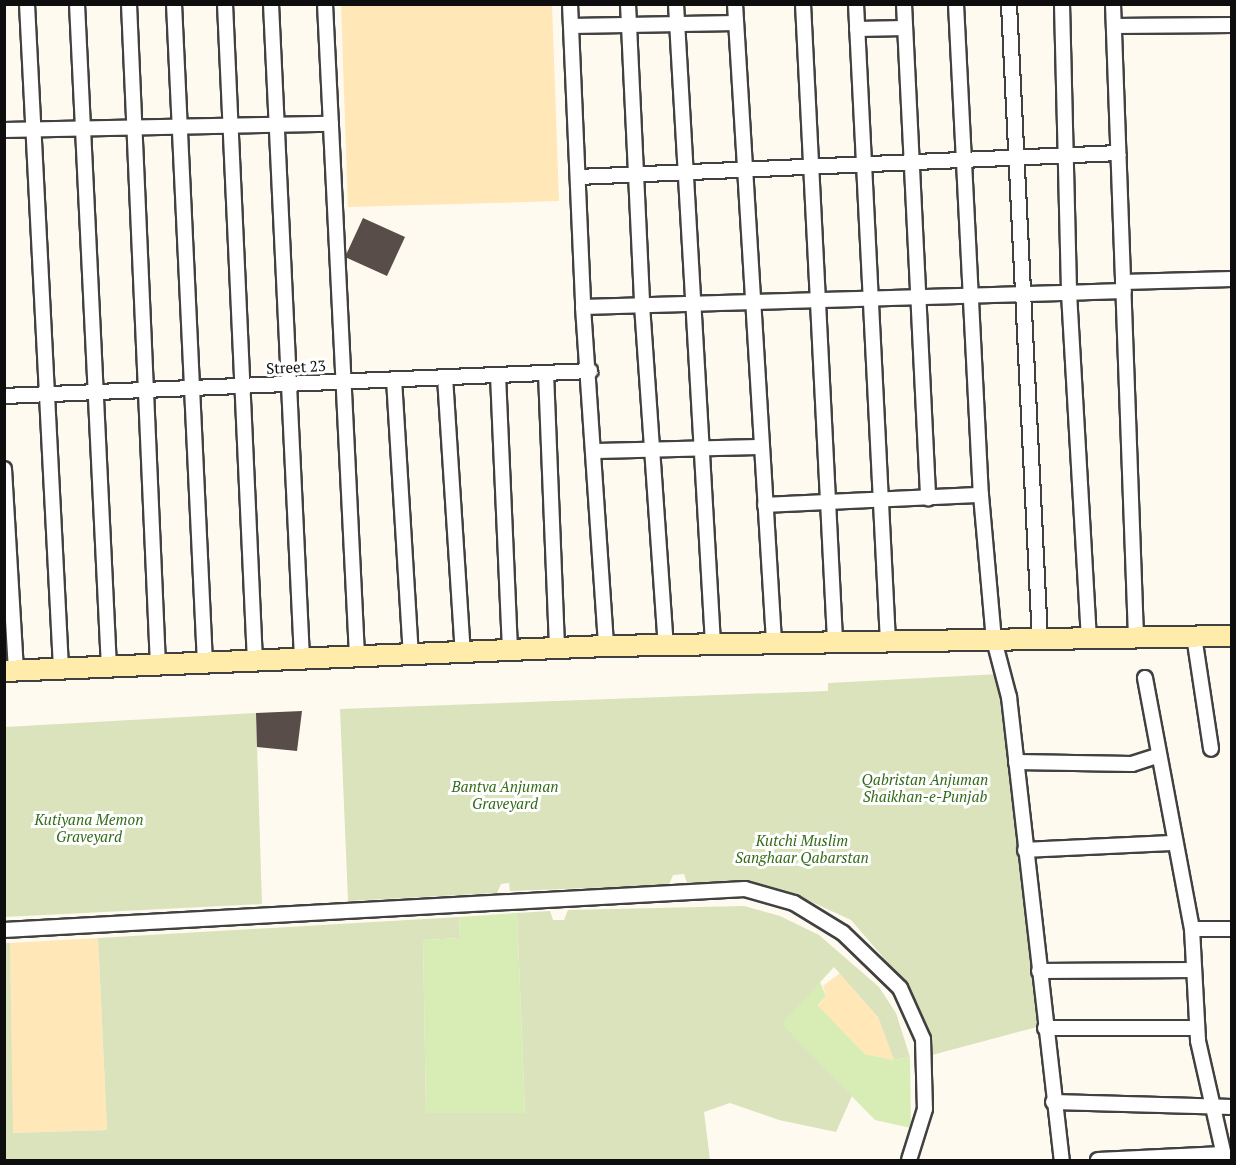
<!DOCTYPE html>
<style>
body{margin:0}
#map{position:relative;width:1236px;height:1165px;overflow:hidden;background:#fffaef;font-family:"PT Serif",serif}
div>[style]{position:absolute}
.green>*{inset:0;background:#d8edb5}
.sand>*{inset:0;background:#ffe7b7}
.cemetery>*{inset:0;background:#dbe3bd}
.building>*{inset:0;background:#584d49}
.roads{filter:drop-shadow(2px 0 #414141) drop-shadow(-2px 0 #414141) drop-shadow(0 2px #414141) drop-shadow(0 -2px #414141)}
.street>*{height:14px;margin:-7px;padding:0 7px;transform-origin:7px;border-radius:7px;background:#fff}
.secondary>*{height:20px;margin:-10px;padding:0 10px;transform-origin:10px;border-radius:10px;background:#ffecaa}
span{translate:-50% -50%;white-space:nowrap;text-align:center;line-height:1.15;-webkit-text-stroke:6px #fff;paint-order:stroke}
.street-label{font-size:15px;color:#0e0e0e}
.park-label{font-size:15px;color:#336b18;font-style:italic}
.frame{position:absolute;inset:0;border:6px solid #0e0e0e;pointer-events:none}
</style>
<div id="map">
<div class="green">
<i style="clip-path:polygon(517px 913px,525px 1113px,426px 1113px,423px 940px,460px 938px,459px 917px)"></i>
<i style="clip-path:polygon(820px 982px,826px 996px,818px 1005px,865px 1054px,894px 1060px,910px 1057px,911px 1128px,875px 1120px,781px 1024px)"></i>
</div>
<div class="sand">
<i style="clip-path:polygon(341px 5px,552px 5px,559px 201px,348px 207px)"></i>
<i style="clip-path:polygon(98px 938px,107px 1130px,12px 1133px,10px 943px)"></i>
<i style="clip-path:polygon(840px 973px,878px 1017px,894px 1060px,865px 1054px,818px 1006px,826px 996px,823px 986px)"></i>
</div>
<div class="cemetery">
<i style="clip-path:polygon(999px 674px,1037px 1027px,932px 1055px,920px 1013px,902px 979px,851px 920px,792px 893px,741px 881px,687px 883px,684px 874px,673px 875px,669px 885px,510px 891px,509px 883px,501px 884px,497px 893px,348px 901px,340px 709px,828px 691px,828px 683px)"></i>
<i style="clip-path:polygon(256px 713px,262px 904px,5px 917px,5px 727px)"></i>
<i style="clip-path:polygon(744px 906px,780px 916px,819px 935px,879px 987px,896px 1013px,910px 1057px,894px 1060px,878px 1017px,834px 967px,782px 1024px,852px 1096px,836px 1132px,779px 1120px,730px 1103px,704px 1112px,710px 1160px,5px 1160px,5px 943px,10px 943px,13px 1133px,107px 1130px,98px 938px,459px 917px,460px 938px,423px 940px,426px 1113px,525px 1113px,517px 913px,550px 911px,553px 920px,564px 920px,568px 910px)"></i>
</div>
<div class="building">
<i style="clip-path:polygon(363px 218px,405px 237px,387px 276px,345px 257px)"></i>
<i style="clip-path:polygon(302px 711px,297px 751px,257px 747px,256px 713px)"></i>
</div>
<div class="roads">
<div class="street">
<i style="left:27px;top:4px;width:666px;rotate:87.07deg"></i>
<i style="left:77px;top:4px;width:664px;rotate:87.24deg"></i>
<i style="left:129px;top:4px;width:663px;rotate:87.49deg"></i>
<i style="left:174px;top:4px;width:661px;rotate:87.31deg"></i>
<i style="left:225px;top:4px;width:659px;rotate:87.39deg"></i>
<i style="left:271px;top:4px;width:657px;rotate:87.29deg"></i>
<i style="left:325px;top:4px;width:654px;rotate:87.19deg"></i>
<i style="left:570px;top:4px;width:303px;rotate:87.5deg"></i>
<i style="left:583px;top:307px;width:340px;rotate:86.1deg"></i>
<i style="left:628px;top:4px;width:301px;rotate:87.3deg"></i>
<i style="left:642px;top:305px;width:341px;rotate:86deg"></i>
<i style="left:676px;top:4px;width:641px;rotate:86.69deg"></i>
<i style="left:735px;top:4px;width:639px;rotate:86.5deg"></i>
<i style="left:803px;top:4px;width:638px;rotate:87.12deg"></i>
<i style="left:856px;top:4px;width:639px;rotate:87.13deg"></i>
<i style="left:904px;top:4px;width:495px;rotate:87.2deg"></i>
<i style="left:956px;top:4px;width:492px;rotate:87.1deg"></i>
<i style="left:981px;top:495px;width:146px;rotate:84.9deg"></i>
<i style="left:994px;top:640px;width:59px;rotate:75.3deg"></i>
<i style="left:1009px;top:697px;width:466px;rotate:83.5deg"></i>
<i style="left:1009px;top:4px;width:636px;rotate:87.21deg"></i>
<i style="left:1062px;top:4px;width:289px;rotate:88.6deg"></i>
<i style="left:1069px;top:293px;width:345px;rotate:86.7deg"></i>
<i style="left:1113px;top:4px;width:632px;rotate:87.92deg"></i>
<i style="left:571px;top:26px;width:165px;rotate:-1deg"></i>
<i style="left:1114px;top:26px;width:118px;rotate:-0.5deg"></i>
<i style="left:857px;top:29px;width:48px;rotate:-1.2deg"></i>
<i style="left:4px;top:130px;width:327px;rotate:-1.1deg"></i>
<i style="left:578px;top:177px;width:541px;rotate:-2.54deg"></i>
<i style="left:1123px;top:282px;width:109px;rotate:-1.6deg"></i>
<i style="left:583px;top:307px;width:541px;rotate:-1.69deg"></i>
<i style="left:546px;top:373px;width:275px;rotate:87.7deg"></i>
<i style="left:498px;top:375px;width:275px;rotate:87.5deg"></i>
<i style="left:445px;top:377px;width:276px;rotate:86.3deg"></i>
<i style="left:394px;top:379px;width:277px;rotate:86.5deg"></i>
<i style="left:4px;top:396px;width:587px;rotate:-2.44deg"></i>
<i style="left:594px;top:451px;width:167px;rotate:-1.4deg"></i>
<i style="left:4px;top:469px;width:202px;rotate:86.6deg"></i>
<i style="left:765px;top:505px;width:216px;rotate:-2.7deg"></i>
<i style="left:1194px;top:636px;width:114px;rotate:81.4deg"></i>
<i style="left:1145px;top:678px;width:255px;rotate:79.4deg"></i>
<i style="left:1192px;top:929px;width:112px;rotate:86.9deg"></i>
<i style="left:1198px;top:1041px;width:122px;rotate:77.2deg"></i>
<i style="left:1016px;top:762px;width:116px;rotate:1deg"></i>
<i style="left:1132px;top:764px;width:28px;rotate:-18deg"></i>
<i style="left:1025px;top:850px;width:150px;rotate:-2.7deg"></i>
<i style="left:1192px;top:929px;width:40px"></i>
<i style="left:4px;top:930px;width:742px;rotate:-3.17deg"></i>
<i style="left:745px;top:889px;width:51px;rotate:15.9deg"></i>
<i style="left:794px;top:903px;width:57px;rotate:31.5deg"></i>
<i style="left:843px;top:933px;width:79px;rotate:44deg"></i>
<i style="left:900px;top:988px;width:56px;rotate:65.7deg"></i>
<i style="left:923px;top:1039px;width:70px;rotate:88.4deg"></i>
<i style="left:925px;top:1109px;width:53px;rotate:107.4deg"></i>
<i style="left:1039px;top:971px;width:155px;rotate:-0.4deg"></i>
<i style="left:1045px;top:1028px;width:152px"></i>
<i style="left:1053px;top:1102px;width:179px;rotate:1.6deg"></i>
<i style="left:1098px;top:1160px;width:125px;rotate:-2.7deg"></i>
</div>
<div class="secondary">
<i style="left:4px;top:671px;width:603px;rotate:-2.38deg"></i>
<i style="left:606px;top:646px;width:626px;rotate:-0.92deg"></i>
</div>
</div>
<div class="street-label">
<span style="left:296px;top:367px;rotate:-3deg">Street 23</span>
</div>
<div class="park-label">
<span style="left:925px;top:788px">Qabristan Anjuman<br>Shaikhan-e-Punjab</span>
<span style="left:505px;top:795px">Bantva Anjuman<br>Graveyard</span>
<span style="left:89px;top:828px">Kutiyana Memon<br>Graveyard</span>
<span style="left:802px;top:849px">Kutchi Muslim<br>Sanghaar Qabarstan</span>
</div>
<div class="frame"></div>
</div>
